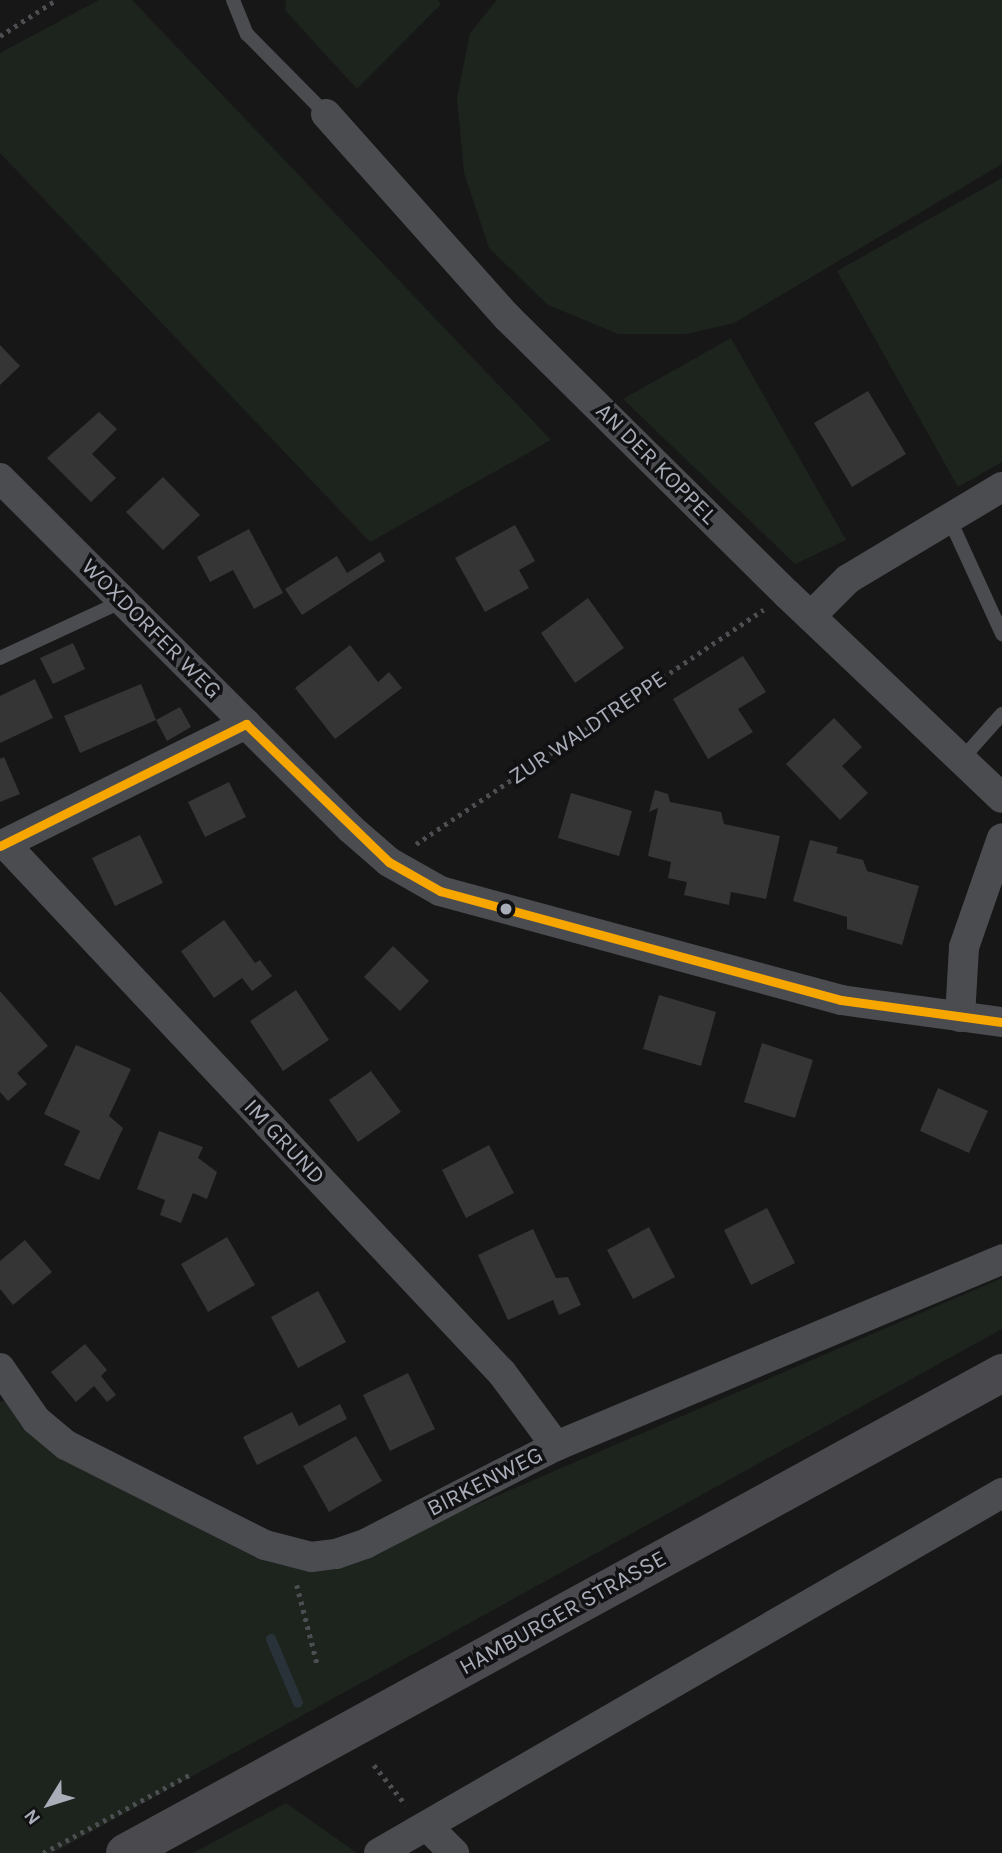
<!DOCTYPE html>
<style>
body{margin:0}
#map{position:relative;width:1002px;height:1853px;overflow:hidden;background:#171717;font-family:Karla,sans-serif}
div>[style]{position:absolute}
.green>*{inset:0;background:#1d241e}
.stream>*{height:10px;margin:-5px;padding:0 5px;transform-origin:5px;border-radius:5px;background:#2a3239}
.building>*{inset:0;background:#353536}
.path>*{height:4.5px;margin-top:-2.25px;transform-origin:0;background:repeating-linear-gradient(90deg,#4d4e52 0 3.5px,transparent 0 8.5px)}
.service>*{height:14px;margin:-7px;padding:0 7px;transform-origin:7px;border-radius:7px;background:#4b4c50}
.minor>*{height:30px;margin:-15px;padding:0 15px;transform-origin:15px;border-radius:15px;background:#4b4c50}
.secondary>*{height:38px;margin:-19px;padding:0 19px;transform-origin:19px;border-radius:19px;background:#4a4a4e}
.bus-1>*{height:9px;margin:-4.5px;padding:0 4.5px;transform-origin:4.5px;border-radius:4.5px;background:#f7a600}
.dots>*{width:19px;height:19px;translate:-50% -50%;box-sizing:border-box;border:4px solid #111113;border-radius:50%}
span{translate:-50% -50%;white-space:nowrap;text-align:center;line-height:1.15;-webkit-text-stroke:7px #111113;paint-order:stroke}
.street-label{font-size:23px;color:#a8adb8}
.north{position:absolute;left:14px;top:1769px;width:70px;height:70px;-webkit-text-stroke:5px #111113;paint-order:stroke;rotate:232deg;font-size:19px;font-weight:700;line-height:28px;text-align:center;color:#a8adb8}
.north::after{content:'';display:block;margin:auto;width:24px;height:32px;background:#a8adb8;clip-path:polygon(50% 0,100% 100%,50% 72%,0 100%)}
</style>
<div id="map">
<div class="green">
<i style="clip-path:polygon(99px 0,132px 0,551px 440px,370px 542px,0 153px,0 53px)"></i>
<i style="clip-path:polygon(286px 0,438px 0,441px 4px,357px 89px,285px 10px)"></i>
<i style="clip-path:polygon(497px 0,1002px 0,1002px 164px,734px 323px,687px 334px,618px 334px,548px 305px,489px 248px,464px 173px,457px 98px,470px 33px)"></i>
<i style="clip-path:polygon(1002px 178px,1002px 462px,958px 487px,837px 271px)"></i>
<i style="clip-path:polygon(731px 338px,846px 540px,795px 564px,623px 399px)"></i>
<i style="clip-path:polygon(1002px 1278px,1002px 1329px,53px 1853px,0 1853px,0 1402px,7px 1400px,332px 1567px)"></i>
<i style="clip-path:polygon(286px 1803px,357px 1853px,193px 1853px)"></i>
</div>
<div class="stream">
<i style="left:271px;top:1639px;width:69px;rotate:67.1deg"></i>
</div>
<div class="building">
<i style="clip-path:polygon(0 345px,20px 366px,0 385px)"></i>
<i style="clip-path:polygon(868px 391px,906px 454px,852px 487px,814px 423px)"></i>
<i style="clip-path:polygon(99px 412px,117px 429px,92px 454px,116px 478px,91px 502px,47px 458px)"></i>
<i style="clip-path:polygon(163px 477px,200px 515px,163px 550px,126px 512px)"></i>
<i style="clip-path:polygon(515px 525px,535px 561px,519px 570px,529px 588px,485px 612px,455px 558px)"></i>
<i style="clip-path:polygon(249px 529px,283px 593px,254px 609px,233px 570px,210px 582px,197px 557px)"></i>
<i style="clip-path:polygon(380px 552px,385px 561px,302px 615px,285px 589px,337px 556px,347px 573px)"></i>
<i style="clip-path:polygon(588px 598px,624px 648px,575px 683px,541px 633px)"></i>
<i style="clip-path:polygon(73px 643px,85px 669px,53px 684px,40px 658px)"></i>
<i style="clip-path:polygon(350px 645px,378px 682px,389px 672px,402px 688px,335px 739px,295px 688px)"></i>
<i style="clip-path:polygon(743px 656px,766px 692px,738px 709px,753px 732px,708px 759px,673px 699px)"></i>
<i style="clip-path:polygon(35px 679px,53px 718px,0 743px,0 696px)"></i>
<i style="clip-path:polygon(141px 684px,156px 720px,180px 707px,191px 727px,167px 741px,156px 720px,80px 753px,64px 716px)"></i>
<i style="clip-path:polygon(834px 718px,862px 747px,842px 766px,868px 793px,840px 820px,786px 764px)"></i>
<i style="clip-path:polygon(4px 757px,20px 794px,0 802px,0 759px)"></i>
<i style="clip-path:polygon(229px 782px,246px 817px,205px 837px,188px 802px)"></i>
<i style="clip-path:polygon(655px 790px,668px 794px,670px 802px,721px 812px,724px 824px,780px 836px,766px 899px,731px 892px,729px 905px,684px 895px,687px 882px,668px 878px,671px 862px,648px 856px,658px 808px,649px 812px)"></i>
<i style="clip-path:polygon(571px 793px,632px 811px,619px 856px,558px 838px)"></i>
<i style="clip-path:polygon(140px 835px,163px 883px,115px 906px,92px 858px)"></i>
<i style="clip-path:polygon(810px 840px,838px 847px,836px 853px,863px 860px,867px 871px,919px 886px,902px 945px,847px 929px,847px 917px,793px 901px)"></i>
<i style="clip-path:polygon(224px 920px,255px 963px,260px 960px,272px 976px,252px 991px,242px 978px,214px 998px,181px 951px)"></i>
<i style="clip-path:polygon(393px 946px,429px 981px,400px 1011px,364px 977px)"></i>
<i style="clip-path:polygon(296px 990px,329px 1040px,283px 1071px,250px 1021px)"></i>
<i style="clip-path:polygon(0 991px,48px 1046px,17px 1073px,27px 1084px,8px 1101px,0 1092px)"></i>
<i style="clip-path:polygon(659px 995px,716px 1012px,701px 1066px,643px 1049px)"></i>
<i style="clip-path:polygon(762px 1043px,813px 1060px,795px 1118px,744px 1102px)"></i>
<i style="clip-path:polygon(76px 1045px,131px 1069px,109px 1116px,123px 1128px,99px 1180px,64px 1165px,80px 1131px,44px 1114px)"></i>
<i style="clip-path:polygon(371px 1071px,401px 1112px,358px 1142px,329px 1100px)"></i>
<i style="clip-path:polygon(938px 1088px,988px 1111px,969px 1153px,920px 1131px)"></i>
<i style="clip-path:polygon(159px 1131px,203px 1147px,198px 1158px,217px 1172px,207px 1199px,193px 1193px,181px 1223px,160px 1215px,165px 1200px,137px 1189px)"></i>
<i style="clip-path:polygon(489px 1145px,514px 1193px,466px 1218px,442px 1170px)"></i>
<i style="clip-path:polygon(767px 1208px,795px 1263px,751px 1285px,724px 1230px)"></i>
<i style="clip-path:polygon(649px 1227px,675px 1277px,633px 1299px,607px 1250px)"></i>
<i style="clip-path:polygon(533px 1229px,556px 1278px,568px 1277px,581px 1305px,559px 1315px,553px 1300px,508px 1320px,478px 1255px)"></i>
<i style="clip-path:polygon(227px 1237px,255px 1285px,208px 1312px,181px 1264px)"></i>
<i style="clip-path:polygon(25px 1240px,52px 1272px,13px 1305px,0 1289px,0 1261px)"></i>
<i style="clip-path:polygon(318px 1291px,346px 1342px,298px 1368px,271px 1317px)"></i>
<i style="clip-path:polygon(85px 1344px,107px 1370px,101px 1376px,116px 1395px,107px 1402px,94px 1386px,76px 1402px,51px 1372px)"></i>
<i style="clip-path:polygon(408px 1373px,435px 1429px,390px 1451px,363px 1395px)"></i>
<i style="clip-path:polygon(340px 1404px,347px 1419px,257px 1465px,243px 1437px,292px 1412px,299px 1426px)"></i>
<i style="clip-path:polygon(356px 1436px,382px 1481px,329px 1512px,303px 1466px)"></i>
</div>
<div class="path">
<i style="left:0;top:36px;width:67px;rotate:-32.7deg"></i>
<i style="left:416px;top:844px;width:419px;rotate:-34deg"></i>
<i style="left:297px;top:1585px;width:81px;rotate:75.6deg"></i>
<i style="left:374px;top:1765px;width:51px;rotate:51.3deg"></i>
<i style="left:43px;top:1853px;width:166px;rotate:-28.1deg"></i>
</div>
<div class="service">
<i style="left:233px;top:0;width:37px;rotate:68deg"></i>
<i style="left:247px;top:34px;width:112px;rotate:45.4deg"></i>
<i style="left:949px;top:518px;width:128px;rotate:65.4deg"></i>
<i style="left:0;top:658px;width:136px;rotate:-24.9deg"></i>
<i style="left:961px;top:760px;width:62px;rotate:-48.3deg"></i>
</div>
<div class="minor">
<i style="left:326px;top:114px;width:272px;rotate:48.3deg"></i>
<i style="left:507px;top:317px;width:394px;rotate:44.7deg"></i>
<i style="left:787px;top:594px;width:296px;rotate:43.5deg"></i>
<i style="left:0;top:478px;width:496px;rotate:45deg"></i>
<i style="left:351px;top:829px;width:50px;rotate:41deg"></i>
<i style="left:389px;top:862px;width:59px;rotate:29.6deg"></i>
<i style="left:440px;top:891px;width:416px;rotate:15.2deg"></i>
<i style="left:841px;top:1000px;width:162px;rotate:7.8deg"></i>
<i style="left:811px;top:616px;width:52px;rotate:-45deg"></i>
<i style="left:848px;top:579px;width:179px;rotate:-30.9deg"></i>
<i style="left:5px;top:844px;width:726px;rotate:46.79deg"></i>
<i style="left:502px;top:1373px;width:91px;rotate:53.5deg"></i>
<i style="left:0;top:846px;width:275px;rotate:-26.4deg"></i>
<i style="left:960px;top:1017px;width:70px;rotate:-86.7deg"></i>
<i style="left:964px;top:947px;width:115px;rotate:-70.8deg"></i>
<i style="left:0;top:1368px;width:63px;rotate:55.3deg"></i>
<i style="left:36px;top:1420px;width:39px;rotate:40deg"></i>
<i style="left:66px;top:1445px;width:223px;rotate:26.7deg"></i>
<i style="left:265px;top:1545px;width:48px;rotate:14.6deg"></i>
<i style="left:311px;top:1557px;width:25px;rotate:-7deg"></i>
<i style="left:336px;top:1554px;width:31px;rotate:-19deg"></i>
<i style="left:365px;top:1544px;width:215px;rotate:-27.2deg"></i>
<i style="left:556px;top:1446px;width:484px;rotate:-22.7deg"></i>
<i style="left:428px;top:1827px;width:37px;rotate:45deg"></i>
<i style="left:379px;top:1853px;width:720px;rotate:-30.02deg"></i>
</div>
<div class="secondary">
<i style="left:125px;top:1853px;width:1000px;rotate:-28.69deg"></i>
</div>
<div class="bus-1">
<i style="left:246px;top:724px;width:199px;rotate:44deg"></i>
<i style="left:389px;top:862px;width:59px;rotate:29.6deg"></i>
<i style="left:440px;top:891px;width:416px;rotate:15.2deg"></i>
<i style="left:841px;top:1000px;width:162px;rotate:7.8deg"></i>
<i style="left:0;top:846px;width:275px;rotate:-26.4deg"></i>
</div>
<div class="dots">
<i style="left:506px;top:909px;background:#a8adb8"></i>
</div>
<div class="street-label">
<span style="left:656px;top:464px;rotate:45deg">AN DER KOPPEL</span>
<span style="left:151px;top:629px;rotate:45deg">WOXDORFER WEG</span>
<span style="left:588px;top:728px;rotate:-34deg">ZUR WALDTREPPE</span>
<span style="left:284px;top:1142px;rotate:47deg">IM GRUND</span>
<span style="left:485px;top:1482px;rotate:-27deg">BIRKENWEG</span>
<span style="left:563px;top:1613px;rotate:-29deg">HAMBURGER STRASSE</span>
</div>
<div class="north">N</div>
</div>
